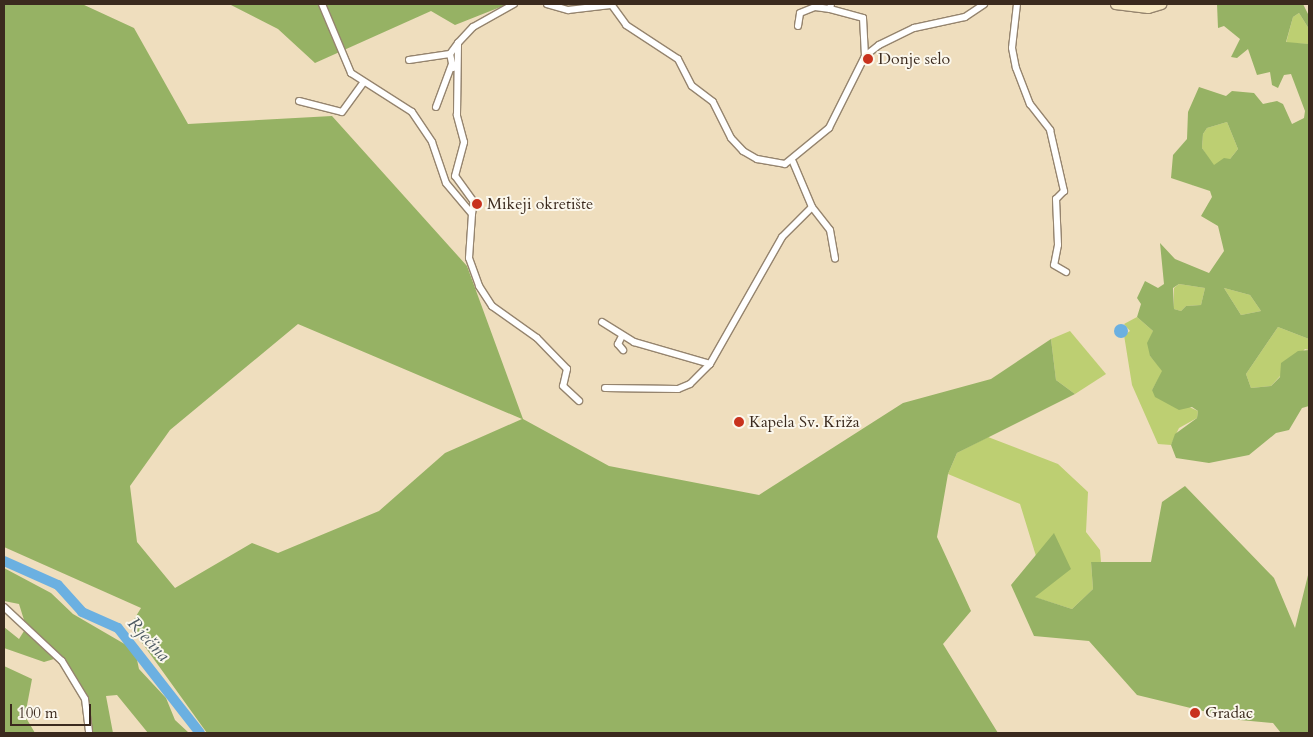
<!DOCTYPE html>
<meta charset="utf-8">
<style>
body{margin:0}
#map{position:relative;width:1313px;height:737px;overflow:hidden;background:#efdebe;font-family:Cardo,serif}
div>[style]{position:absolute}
.green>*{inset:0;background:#bdcf72}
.forest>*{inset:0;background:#96b264}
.water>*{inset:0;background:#6bb0e1}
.round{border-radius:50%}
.river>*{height:10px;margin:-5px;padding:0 5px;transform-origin:5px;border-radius:5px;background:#6bb0e1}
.roads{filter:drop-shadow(1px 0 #95846e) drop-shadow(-1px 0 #95846e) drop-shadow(0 1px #95846e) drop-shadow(0 -1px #95846e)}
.minor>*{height:6px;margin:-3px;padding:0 3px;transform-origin:3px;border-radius:3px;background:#fff}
.secondary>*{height:9px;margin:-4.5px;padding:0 4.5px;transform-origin:4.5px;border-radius:4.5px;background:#f7e8c3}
.dots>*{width:14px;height:14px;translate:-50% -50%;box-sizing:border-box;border:2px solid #fbf7ec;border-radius:50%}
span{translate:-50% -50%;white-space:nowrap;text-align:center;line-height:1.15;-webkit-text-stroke:4px #fbf7ec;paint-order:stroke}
.poi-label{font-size:16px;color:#3b2a1e}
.left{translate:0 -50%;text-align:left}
.water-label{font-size:18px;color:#4c5962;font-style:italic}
.frame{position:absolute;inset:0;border:5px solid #3b2a1e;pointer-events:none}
.scale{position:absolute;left:10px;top:704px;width:81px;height:22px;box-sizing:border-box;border:2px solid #3b2a1e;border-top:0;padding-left:6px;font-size:15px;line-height:18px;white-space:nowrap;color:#3b2a1e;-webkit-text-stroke:4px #fbf7ec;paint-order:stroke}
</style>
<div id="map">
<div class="green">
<i style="clip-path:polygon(1299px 13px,1309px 29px,1309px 44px,1286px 43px,1293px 17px)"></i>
<i style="clip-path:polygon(1227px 122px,1238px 149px,1230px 159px,1213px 166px,1202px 148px,1203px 134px,1207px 128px)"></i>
<i style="clip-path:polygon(1179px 284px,1205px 288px,1201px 305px,1186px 306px,1181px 311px,1174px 309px,1174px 288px)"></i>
<i style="clip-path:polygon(1224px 288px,1250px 295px,1261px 311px,1241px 315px)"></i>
<i style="clip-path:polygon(1137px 317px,1153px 331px,1150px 356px,1163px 371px,1152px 390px,1198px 411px,1197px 418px,1179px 428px,1171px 445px,1158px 444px,1132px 385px,1124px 335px,1130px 331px,1124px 324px)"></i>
<i style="clip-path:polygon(1278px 327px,1309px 339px,1309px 350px,1305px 349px,1271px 386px,1251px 388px,1246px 374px)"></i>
<i style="clip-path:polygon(1070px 331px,1106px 374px,1075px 394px,1056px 380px,1051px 339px)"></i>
<i style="clip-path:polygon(988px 437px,1058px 464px,1088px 492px,1086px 532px,1100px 550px,1101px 562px,1091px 562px,1093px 589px,1072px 609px,1034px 597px,1055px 534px,1036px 556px,1020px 504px,948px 474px,957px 453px)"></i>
</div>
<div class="forest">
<i style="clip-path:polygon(evenodd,4px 4px,82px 4px,134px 28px,188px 124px,332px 116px,467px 266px,523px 419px,609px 466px,759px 495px,903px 403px,991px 379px,1051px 339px,1056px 380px,1075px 394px,957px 453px,948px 474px,937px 537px,971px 611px,943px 644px,998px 733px,207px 733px,130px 626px,141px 608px,4px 547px,4px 4px,298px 324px,522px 419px,445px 453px,379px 511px,278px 553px,252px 543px,175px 588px,137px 542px,130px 486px,170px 430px,298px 324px)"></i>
<i style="clip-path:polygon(229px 4px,508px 4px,455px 25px,431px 11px,315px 63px,278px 29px)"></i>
<i style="clip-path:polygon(evenodd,1217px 4px,1303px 4px,1309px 16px,1309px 29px,1299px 13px,1293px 17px,1286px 42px,1309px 44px,1309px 339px,1278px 327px,1246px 374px,1251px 388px,1271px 386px,1280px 377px,1281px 363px,1298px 351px,1309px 350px,1309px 406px,1302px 408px,1289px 430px,1276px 433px,1249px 455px,1209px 463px,1176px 458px,1171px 445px,1175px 434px,1197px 418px,1198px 411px,1192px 407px,1179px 410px,1155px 397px,1152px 390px,1162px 371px,1150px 356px,1147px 343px,1153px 331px,1137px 317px,1141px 304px,1137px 298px,1145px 281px,1158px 288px,1164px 284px,1160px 243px,1175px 259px,1209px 273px,1224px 251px,1218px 226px,1201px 216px,1212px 197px,1210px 191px,1171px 178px,1173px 155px,1187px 139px,1188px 112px,1199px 87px,1226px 96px,1232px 91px,1254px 93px,1263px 104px,1277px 101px,1283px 104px,1292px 124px,1304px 118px,1305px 111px,1291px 74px,1284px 75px,1278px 88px,1272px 85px,1270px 72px,1257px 75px,1248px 49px,1237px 58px,1231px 57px,1240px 39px,1224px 26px,1218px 28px,1217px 4px,1227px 122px,1238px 149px,1230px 159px,1224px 158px,1214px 165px,1202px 148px,1203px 134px,1207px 128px,1227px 122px,1217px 4px,1179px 284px,1205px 288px,1201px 305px,1186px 306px,1181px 311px,1174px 309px,1173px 288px,1179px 284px,1217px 4px,1224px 288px,1250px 295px,1261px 311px,1241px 315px,1224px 288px)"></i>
<i style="clip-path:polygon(1185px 486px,1274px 578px,1295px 628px,1309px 571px,1309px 733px,1281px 733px,1273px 723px,1240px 720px,1137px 695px,1089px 641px,1034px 636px,1011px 585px,1054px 533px,1071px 569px,1035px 597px,1072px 609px,1093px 589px,1091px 562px,1151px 562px,1162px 502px)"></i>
<i style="clip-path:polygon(4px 568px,51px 593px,73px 614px,128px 646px,136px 655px,139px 669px,166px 698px,175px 720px,189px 733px,148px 733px,117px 695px,106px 696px,113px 733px,92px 733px,87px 696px,66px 661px,24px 620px,19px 604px,4px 601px)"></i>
<i style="clip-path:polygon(4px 627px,19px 639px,24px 631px,54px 659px,44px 662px,4px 648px)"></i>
<i style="clip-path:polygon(4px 666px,32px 679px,25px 716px,35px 733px,4px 733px)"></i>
</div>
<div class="water">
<i class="round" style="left:1114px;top:324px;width:14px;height:14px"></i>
</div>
<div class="river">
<i style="left:4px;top:561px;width:59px;rotate:24deg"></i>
<i style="left:58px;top:585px;width:36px;rotate:48deg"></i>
<i style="left:82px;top:612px;width:39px;rotate:24deg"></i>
<i style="left:118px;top:628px;width:133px;rotate:52deg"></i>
</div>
<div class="roads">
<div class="minor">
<i style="left:322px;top:4px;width:75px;rotate:67.2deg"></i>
<i style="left:351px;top:73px;width:72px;rotate:32.6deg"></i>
<i style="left:412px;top:112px;width:36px;rotate:56deg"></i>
<i style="left:432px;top:142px;width:43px;rotate:71.1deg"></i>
<i style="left:446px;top:183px;width:40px;rotate:50deg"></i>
<i style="left:472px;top:214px;width:44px;rotate:93.9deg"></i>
<i style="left:469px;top:258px;width:30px;rotate:70deg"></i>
<i style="left:479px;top:286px;width:24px;rotate:57deg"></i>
<i style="left:492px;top:306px;width:55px;rotate:35.4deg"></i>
<i style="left:537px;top:338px;width:43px;rotate:45.9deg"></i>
<i style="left:567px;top:369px;width:17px;rotate:103deg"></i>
<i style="left:563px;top:386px;width:22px;rotate:43deg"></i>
<i style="left:547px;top:4px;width:22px;rotate:16deg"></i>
<i style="left:568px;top:10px;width:43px;rotate:-6.6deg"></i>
<i style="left:611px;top:4px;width:26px;rotate:54deg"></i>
<i style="left:626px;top:25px;width:62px;rotate:33.2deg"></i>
<i style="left:678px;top:59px;width:30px;rotate:63deg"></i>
<i style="left:692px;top:86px;width:26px;rotate:37deg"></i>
<i style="left:713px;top:102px;width:40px;rotate:63.4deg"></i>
<i style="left:731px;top:138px;width:18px;rotate:47deg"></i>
<i style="left:743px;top:151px;width:16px;rotate:30deg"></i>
<i style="left:757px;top:159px;width:28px;rotate:10deg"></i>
<i style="left:785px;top:164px;width:57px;rotate:-39.3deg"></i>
<i style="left:829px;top:128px;width:80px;rotate:-63.4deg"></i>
<i style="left:865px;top:56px;width:18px;rotate:-38deg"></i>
<i style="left:879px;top:45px;width:39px;rotate:-26deg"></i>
<i style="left:914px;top:28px;width:52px;rotate:-12.2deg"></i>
<i style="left:965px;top:17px;width:23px;rotate:-34deg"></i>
<i style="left:831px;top:4px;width:5px;rotate:101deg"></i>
<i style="left:830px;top:9px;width:34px;rotate:15deg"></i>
<i style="left:863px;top:18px;width:38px;rotate:87deg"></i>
<i style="left:1017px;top:4px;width:44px;rotate:96.5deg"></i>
<i style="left:1012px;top:48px;width:20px;rotate:79deg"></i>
<i style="left:1016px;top:68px;width:39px;rotate:69deg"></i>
<i style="left:1030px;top:104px;width:33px;rotate:52deg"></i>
<i style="left:1050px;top:130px;width:63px;rotate:77.1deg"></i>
<i style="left:1064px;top:191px;width:11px;rotate:135deg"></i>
<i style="left:1056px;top:199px;width:46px;rotate:87.5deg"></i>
<i style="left:1058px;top:245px;width:20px;rotate:101deg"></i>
<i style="left:1054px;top:265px;width:14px;rotate:30deg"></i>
<i style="left:798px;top:26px;width:13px;rotate:-81deg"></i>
<i style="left:800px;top:13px;width:16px;rotate:-22deg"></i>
<i style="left:815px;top:7px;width:15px;rotate:8deg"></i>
<i style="left:409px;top:60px;width:41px;rotate:-8.3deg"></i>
<i style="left:453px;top:68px;width:14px;rotate:-102deg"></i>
<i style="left:450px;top:54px;width:14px;rotate:-54deg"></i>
<i style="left:299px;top:101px;width:44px;rotate:14.3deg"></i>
<i style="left:342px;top:112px;width:36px;rotate:-54deg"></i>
<i style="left:436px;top:107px;width:46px;rotate:-69.6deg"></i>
<i style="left:812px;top:207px;width:29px;rotate:52deg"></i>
<i style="left:830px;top:230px;width:29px;rotate:80deg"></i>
<i style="left:472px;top:214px;width:12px;rotate:-81deg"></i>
<i style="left:474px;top:202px;width:32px;rotate:-126deg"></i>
<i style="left:455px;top:176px;width:35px;rotate:-75deg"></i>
<i style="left:464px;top:142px;width:28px;rotate:-105deg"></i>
<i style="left:457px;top:115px;width:72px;rotate:-89.2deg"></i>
<i style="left:458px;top:43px;width:22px;rotate:-47deg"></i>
<i style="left:473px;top:27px;width:47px;rotate:-29.3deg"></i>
<i style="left:602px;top:322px;width:38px;rotate:32deg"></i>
<i style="left:634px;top:342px;width:79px;rotate:16.1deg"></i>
<i style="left:622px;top:336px;width:9px;rotate:117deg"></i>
<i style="left:618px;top:344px;width:8px;rotate:50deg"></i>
<i style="left:605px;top:388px;width:73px;rotate:0.8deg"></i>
<i style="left:678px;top:389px;width:13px;rotate:-23deg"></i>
<i style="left:690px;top:384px;width:28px;rotate:-45deg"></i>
<i style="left:710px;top:364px;width:146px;rotate:-60.4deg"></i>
<i style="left:782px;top:237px;width:42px;rotate:-45deg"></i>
<i style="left:812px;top:207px;width:49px;rotate:-112.9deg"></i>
<i style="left:4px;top:607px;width:79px;rotate:43deg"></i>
<i style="left:62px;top:661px;width:44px;rotate:58.8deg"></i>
<i style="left:85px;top:699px;width:34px;rotate:83deg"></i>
</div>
<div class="secondary">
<i style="left:1115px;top:4px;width:33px;rotate:7deg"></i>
<i style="left:1148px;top:8px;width:14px;rotate:-17deg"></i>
</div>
</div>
<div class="dots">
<i style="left:868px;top:59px;background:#c8321e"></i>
<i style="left:477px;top:204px;background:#c8321e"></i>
<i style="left:739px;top:422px;background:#c8321e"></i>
<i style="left:1195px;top:713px;background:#c8321e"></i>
</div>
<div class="poi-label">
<span class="left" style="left:878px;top:59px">Donje selo</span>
<span class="left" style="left:487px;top:204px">Mikeji okretište</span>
<span class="left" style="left:749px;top:422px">Kapela Sv. Križa</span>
<span class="left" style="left:1205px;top:713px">Gradac</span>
</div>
<div class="water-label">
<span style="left:148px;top:640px;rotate:48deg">Rječina</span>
</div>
<div class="frame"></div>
<div class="scale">100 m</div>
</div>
